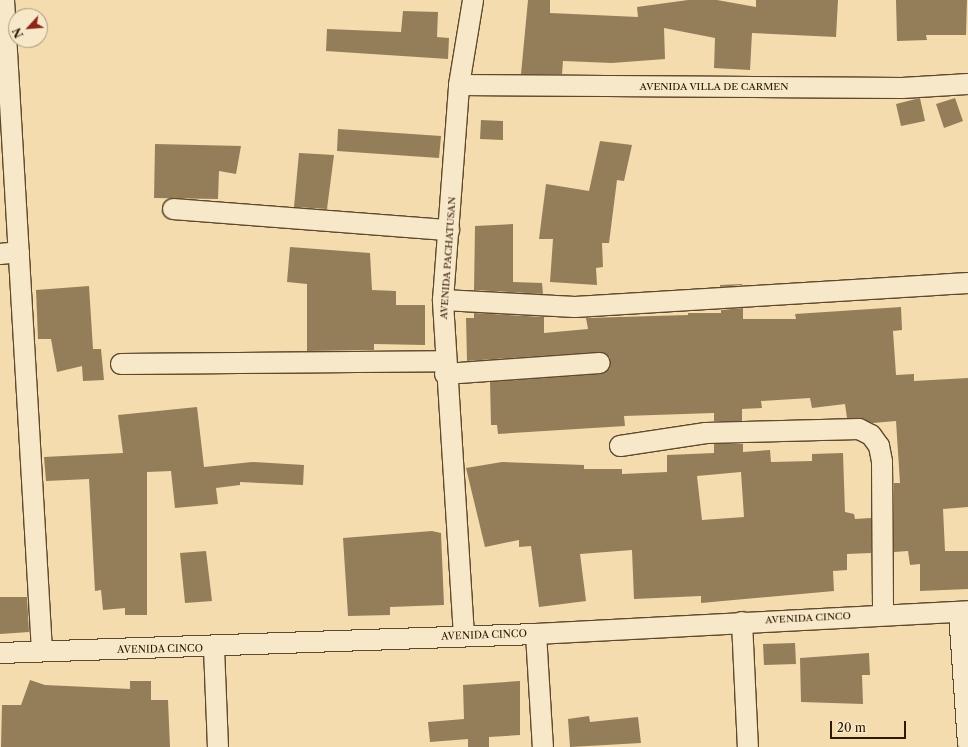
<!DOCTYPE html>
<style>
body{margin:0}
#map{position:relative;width:968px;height:747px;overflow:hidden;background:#f4dcae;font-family:"Libre Caslon Text",serif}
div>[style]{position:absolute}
.building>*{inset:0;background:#947e5a}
.roads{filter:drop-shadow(1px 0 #5f492c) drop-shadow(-1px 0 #5f492c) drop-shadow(0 1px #5f492c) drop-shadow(0 -1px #5f492c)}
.minor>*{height:20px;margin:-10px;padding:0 10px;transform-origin:10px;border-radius:10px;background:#f8e8ca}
span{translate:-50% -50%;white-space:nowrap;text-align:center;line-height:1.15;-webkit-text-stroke:4px #f8e8ca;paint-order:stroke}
.street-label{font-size:10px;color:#2d1800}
.north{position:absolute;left:8px;top:8px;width:40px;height:40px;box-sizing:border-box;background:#f8e8ca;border:1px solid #a79579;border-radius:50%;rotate:244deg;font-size:11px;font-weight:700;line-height:16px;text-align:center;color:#2d1800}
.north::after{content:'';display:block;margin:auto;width:14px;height:18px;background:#8f2418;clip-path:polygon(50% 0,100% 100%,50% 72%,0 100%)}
.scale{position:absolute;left:830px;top:721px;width:76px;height:18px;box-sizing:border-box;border:2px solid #2d1800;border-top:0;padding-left:5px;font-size:12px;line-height:14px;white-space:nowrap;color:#2d1800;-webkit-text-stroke:3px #f8e8ca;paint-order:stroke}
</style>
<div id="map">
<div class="building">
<i style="clip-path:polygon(528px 0,550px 0,550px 13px,638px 17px,637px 7px,688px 0,717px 0,756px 7px,756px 0,838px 0,836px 37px,752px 33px,750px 70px,714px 68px,715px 38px,664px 28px,665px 59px,612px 63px,563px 61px,562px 74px,521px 74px)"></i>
<i style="clip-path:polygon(896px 0,967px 0,966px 35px,926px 35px,927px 40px,897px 41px)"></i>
<i style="clip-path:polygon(403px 11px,438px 12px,437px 37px,449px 38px,448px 59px,326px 51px,327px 29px,401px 32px)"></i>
<i style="clip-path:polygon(920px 98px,925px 121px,901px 126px,896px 104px)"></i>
<i style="clip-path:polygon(955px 98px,963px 121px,944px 128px,936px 104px)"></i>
<i style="clip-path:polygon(481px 120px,503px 121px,503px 140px,480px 139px)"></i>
<i style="clip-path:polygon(338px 129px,441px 136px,439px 158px,337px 151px)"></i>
<i style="clip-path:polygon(600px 141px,632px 145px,624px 181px,617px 180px,609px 243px,602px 243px,603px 267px,596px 268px,597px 285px,550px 282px,553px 239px,539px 239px,546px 184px,589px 191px)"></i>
<i style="clip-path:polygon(155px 144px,241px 146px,236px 174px,219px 171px,218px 199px,154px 198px)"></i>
<i style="clip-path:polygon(299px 153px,334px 155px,327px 209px,294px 207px)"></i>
<i style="clip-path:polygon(513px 224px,513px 282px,542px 283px,543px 294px,474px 290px,475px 226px)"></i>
<i style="clip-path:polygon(290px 247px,370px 253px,372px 290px,396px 291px,396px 305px,425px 305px,425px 345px,374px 344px,374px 350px,307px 351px,307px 284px,287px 282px)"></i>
<i style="clip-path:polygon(742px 284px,742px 285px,720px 287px,720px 285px)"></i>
<i style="clip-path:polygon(89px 286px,93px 349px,101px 349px,104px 380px,83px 381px,82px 366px,57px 372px,51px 339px,38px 339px,36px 290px)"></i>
<i style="clip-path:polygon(901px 307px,902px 330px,893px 331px,896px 375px,914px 374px,914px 381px,968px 378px,968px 507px,943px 509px,945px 551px,968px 551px,968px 589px,920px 591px,920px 564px,910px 565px,908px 551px,894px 552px,894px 483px,900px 483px,896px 421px,873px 423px,847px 418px,845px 404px,812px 408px,810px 398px,761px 401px,762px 408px,742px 409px,742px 421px,714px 421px,714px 413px,624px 416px,625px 426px,498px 434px,497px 425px,491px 425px,490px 382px,601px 374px,610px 368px,610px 357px,599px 352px,467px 361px,466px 318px,474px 318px,474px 313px,544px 317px,544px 333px,588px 329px,586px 318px,688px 315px,688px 313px,721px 313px,721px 310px,743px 308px,743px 319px,796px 319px,795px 314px)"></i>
<i style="clip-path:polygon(197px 407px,204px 467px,252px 462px,304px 465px,303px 485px,240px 482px,240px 485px,216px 488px,218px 504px,175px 508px,171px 471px,147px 472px,147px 615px,125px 615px,125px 608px,103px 610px,101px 590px,95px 591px,89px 479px,46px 481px,44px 457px,123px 453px,118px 415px)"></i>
<i style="clip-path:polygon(evenodd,714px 444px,743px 444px,743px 452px,770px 450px,771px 462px,812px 461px,812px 454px,843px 453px,845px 512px,854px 514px,855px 519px,871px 518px,871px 553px,847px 554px,847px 570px,833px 571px,834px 591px,701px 603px,701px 596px,634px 599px,632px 550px,580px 554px,586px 601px,539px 607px,531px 546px,519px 547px,519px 540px,485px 547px,466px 468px,502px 462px,584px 465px,584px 469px,622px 469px,622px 474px,667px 472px,667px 455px,714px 453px,714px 444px,741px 472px,744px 517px,702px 520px,697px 476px,741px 472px)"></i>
<i style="clip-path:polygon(432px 531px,441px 533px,444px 605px,390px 607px,390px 615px,348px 616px,343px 538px)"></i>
<i style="clip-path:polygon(206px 551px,212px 601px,185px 603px,180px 553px)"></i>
<i style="clip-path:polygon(0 597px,27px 597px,29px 632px,0 634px)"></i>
<i style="clip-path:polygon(795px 643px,796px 664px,764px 665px,763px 644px)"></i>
<i style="clip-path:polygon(869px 653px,870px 675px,862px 675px,863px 704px,801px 702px,800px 658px)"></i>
<i style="clip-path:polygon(30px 680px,45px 685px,130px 689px,130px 681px,151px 681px,151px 700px,168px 700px,170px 747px,1px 747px,2px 705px,21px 705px)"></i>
<i style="clip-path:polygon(520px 681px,520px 735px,489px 737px,489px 747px,468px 747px,468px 739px,430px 742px,428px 722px,464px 719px,463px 685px)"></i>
<i style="clip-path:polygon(589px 716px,590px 722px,638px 717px,641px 743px,570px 747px,568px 719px)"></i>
</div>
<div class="roads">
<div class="minor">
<i style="left:4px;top:0;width:652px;rotate:86.66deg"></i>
<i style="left:459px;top:85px;width:443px;rotate:0.4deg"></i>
<i style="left:902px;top:88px;width:66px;rotate:-3.5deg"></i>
<i style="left:173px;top:209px;width:277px;rotate:4.4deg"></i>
<i style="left:0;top:254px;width:19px;rotate:-6deg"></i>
<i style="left:443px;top:300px;width:132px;rotate:3deg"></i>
<i style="left:575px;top:307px;width:394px;rotate:-3.5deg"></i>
<i style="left:121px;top:364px;width:323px;rotate:-0.5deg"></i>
<i style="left:445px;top:374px;width:155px;rotate:-4.1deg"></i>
<i style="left:620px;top:446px;width:87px;rotate:-8.6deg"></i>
<i style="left:706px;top:433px;width:153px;rotate:-1.5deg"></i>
<i style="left:859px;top:429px;width:13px;rotate:27deg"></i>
<i style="left:871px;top:435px;width:14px;rotate:54deg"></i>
<i style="left:879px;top:446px;width:16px;rotate:79deg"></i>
<i style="left:882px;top:462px;width:152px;rotate:89.6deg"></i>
<i style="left:959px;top:612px;width:132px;rotate:86.1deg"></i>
<i style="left:742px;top:622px;width:125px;rotate:87.3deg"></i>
<i style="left:536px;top:634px;width:113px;rotate:86.5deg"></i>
<i style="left:464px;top:636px;width:337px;rotate:-93.6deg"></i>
<i style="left:443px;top:300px;width:216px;rotate:-85.7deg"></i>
<i style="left:459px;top:85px;width:86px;rotate:-80.6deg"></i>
<i style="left:214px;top:648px;width:99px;rotate:87.7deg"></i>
<i style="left:0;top:653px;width:536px;rotate:-2.03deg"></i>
<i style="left:536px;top:634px;width:433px;rotate:-3deg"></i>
</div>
</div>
<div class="street-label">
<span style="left:714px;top:87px">AVENIDA VILLA DE CARMEN</span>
<span style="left:448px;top:258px;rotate:-86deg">AVENIDA PACHATUSAN</span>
<span style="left:808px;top:618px;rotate:-3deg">AVENIDA CINCO</span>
<span style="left:484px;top:635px;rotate:-2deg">AVENIDA CINCO</span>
<span style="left:160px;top:649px;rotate:-1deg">AVENIDA CINCO</span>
</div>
<div class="north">N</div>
<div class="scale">20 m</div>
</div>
